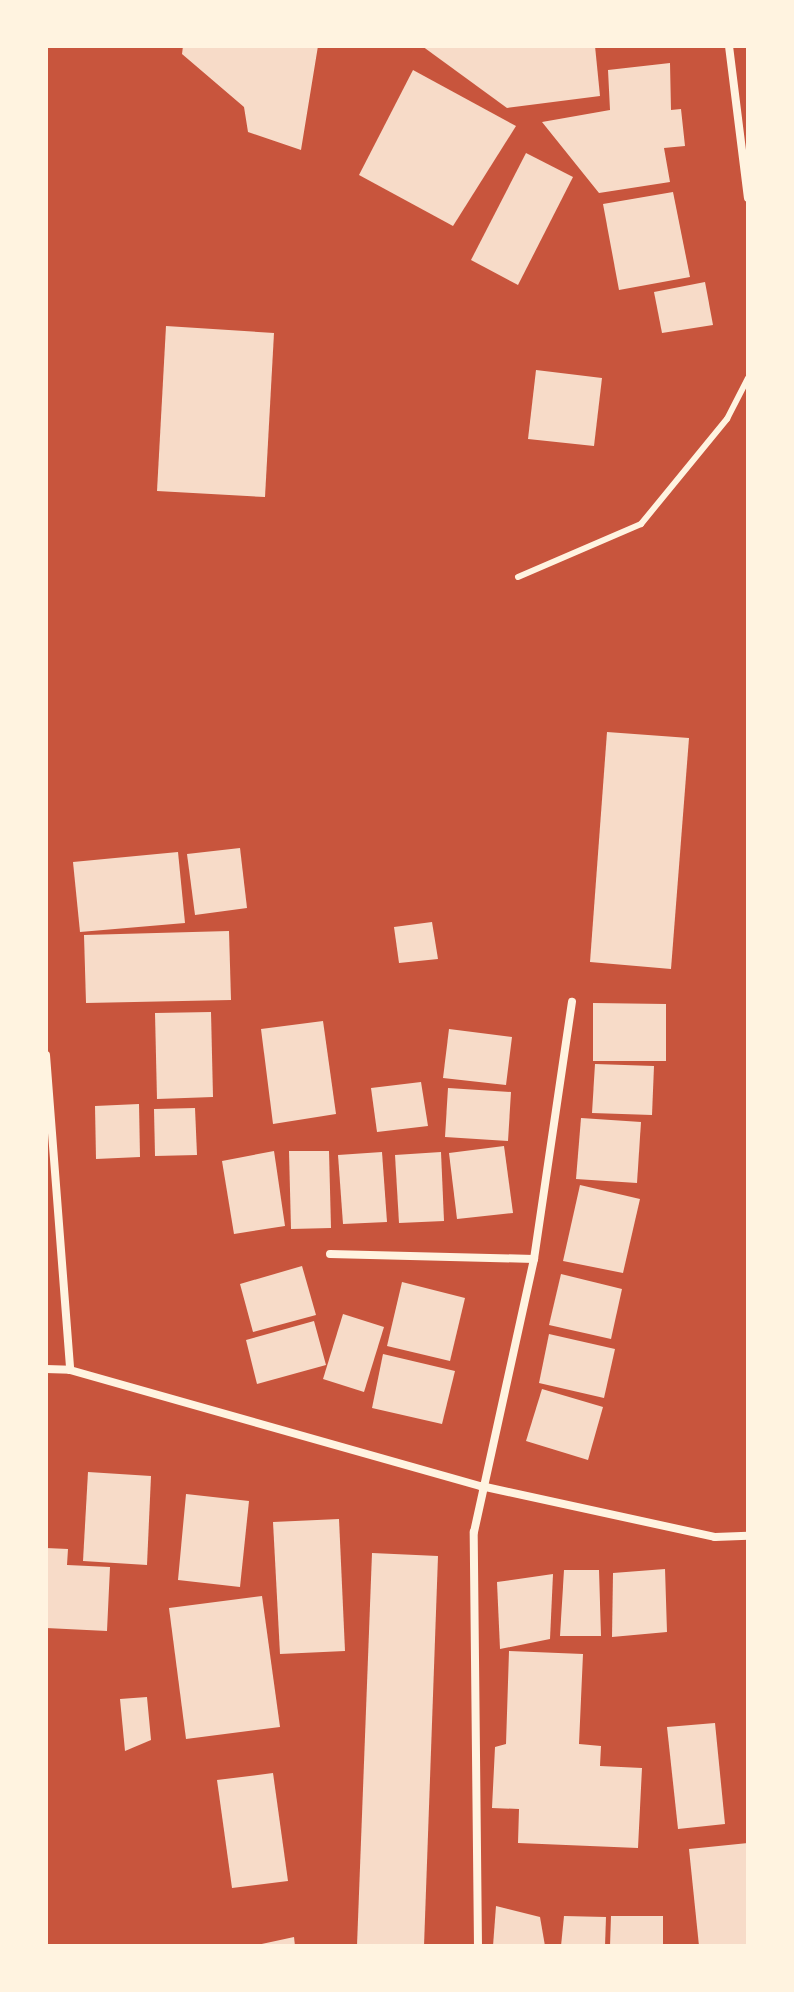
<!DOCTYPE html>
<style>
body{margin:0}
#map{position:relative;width:794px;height:1992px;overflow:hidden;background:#c8553d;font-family:Figtree,sans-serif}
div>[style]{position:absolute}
.building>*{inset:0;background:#f7dbc8}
.service>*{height:6px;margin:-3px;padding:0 3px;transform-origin:3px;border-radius:3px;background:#fff3e0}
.minor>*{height:8px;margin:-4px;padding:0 4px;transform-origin:4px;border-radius:4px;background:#fff3e0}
span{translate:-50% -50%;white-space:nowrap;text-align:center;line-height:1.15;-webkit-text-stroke:8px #fff3e0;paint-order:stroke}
.frame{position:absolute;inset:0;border:48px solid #fff3e0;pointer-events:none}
</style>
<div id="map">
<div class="building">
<i style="clip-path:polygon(183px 46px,318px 46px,301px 150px,248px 132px,244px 107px,182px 54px)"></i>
<i style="clip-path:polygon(422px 46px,595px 46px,600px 96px,507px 108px)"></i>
<i style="clip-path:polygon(670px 63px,671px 110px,681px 109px,685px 146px,664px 148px,670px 182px,599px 193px,542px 122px,610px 110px,608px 70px)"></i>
<i style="clip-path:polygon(413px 70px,516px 126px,453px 226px,359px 175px)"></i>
<i style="clip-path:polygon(526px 153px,573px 177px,518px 285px,471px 260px)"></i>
<i style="clip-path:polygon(673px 192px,690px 277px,619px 290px,603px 204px)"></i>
<i style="clip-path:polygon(705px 282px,713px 325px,662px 333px,654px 292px)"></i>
<i style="clip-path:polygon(166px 326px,274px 333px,265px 497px,157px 491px)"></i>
<i style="clip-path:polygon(536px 370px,602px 378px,594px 446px,528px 439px)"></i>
<i style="clip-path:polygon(607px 732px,689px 738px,671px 969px,590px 962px)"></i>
<i style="clip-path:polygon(240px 848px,247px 908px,195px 915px,187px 854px)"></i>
<i style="clip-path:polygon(178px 852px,185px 923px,80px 932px,73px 862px)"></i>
<i style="clip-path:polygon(432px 922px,438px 959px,399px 963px,394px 927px)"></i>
<i style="clip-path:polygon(229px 931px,231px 1000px,86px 1003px,84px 935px)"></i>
<i style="clip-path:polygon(593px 1003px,666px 1004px,666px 1061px,593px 1061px)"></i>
<i style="clip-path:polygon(211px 1012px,213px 1097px,157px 1099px,155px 1013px)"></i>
<i style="clip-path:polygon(323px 1021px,336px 1114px,273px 1124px,261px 1029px)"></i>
<i style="clip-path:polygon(449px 1029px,512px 1037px,506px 1085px,443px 1078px)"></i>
<i style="clip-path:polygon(595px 1064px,654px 1066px,652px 1115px,592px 1113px)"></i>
<i style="clip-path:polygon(421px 1082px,428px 1126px,377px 1132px,371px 1088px)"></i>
<i style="clip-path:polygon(448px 1088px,511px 1092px,508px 1141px,445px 1137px)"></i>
<i style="clip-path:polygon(139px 1104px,140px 1157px,96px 1159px,95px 1106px)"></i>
<i style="clip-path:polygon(195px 1108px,197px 1155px,155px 1156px,154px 1109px)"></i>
<i style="clip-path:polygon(581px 1118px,641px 1122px,637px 1183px,576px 1179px)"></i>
<i style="clip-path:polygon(504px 1146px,513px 1213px,457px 1219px,449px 1153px)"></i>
<i style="clip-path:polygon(274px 1151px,285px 1226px,234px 1234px,222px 1161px)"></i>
<i style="clip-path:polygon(289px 1151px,329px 1151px,331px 1228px,291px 1229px)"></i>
<i style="clip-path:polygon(382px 1152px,387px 1222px,343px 1224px,338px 1155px)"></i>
<i style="clip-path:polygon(441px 1152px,444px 1221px,399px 1223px,395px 1155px)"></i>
<i style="clip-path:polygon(580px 1185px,640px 1199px,623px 1273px,563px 1261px)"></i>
<i style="clip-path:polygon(302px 1266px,316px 1315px,253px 1332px,240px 1284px)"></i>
<i style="clip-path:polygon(561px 1274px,622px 1289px,611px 1339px,549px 1325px)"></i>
<i style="clip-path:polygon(402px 1282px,465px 1298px,450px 1361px,387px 1346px)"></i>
<i style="clip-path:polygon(343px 1314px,384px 1327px,364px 1392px,323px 1379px)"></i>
<i style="clip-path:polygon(314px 1321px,326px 1365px,257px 1384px,246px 1340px)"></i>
<i style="clip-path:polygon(549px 1334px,615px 1349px,604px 1398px,539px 1383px)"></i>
<i style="clip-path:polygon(383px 1354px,455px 1371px,442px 1424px,372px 1408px)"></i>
<i style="clip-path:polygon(542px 1389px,603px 1407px,588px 1460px,526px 1441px)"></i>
<i style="clip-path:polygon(88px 1472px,151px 1476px,147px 1565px,83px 1561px)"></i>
<i style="clip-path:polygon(186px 1494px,249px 1501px,240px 1587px,178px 1580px)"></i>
<i style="clip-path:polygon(339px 1519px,345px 1651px,280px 1654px,273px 1522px)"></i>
<i style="clip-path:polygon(46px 1548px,68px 1549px,67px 1565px,110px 1567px,107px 1631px,46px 1628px)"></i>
<i style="clip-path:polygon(372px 1553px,438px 1556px,424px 1946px,357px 1946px)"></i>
<i style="clip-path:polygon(665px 1569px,667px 1632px,612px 1637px,613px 1573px)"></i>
<i style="clip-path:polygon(564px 1570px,599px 1570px,601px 1636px,560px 1636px)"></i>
<i style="clip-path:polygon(553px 1574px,550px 1639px,500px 1649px,497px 1582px)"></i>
<i style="clip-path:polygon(262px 1596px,280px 1727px,186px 1739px,169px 1608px)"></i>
<i style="clip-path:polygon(509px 1651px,583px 1654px,579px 1744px,601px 1746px,600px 1766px,642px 1768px,638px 1848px,518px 1843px,519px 1809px,492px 1808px,495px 1747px,506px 1744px)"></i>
<i style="clip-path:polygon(147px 1697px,151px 1740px,125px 1751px,120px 1699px)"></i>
<i style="clip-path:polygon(715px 1723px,725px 1824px,678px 1829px,667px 1727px)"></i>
<i style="clip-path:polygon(273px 1773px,288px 1881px,232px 1888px,217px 1780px)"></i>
<i style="clip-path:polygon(748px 1843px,748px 1946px,699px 1946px,689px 1849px)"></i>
<i style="clip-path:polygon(496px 1906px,540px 1917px,545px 1946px,493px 1946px)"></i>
<i style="clip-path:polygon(564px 1916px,606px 1917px,605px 1946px,561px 1946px)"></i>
<i style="clip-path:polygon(611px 1916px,663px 1916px,663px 1946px,610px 1946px)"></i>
<i style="clip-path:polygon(294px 1937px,295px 1946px,257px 1946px,257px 1945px)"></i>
</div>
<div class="service">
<i style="left:518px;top:577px;width:134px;rotate:-23.3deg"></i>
<i style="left:641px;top:524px;width:136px;rotate:-50.7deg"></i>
<i style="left:727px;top:419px;width:46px;rotate:-62.9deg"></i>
</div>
<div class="minor">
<i style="left:729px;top:46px;width:153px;rotate:82.9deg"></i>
<i style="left:46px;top:1055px;width:316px;rotate:85.6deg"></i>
<i style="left:330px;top:1254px;width:204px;rotate:1.4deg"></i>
<i style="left:46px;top:1369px;width:24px;rotate:2deg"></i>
<i style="left:70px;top:1370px;width:427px;rotate:15.8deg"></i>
<i style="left:481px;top:1486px;width:239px;rotate:12.3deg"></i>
<i style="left:715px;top:1537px;width:33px;rotate:-2deg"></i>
<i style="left:478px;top:1946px;width:414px;rotate:-90.6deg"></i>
<i style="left:474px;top:1532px;width:280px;rotate:-77.6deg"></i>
<i style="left:534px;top:1259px;width:260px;rotate:-81.6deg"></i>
</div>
<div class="frame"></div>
</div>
